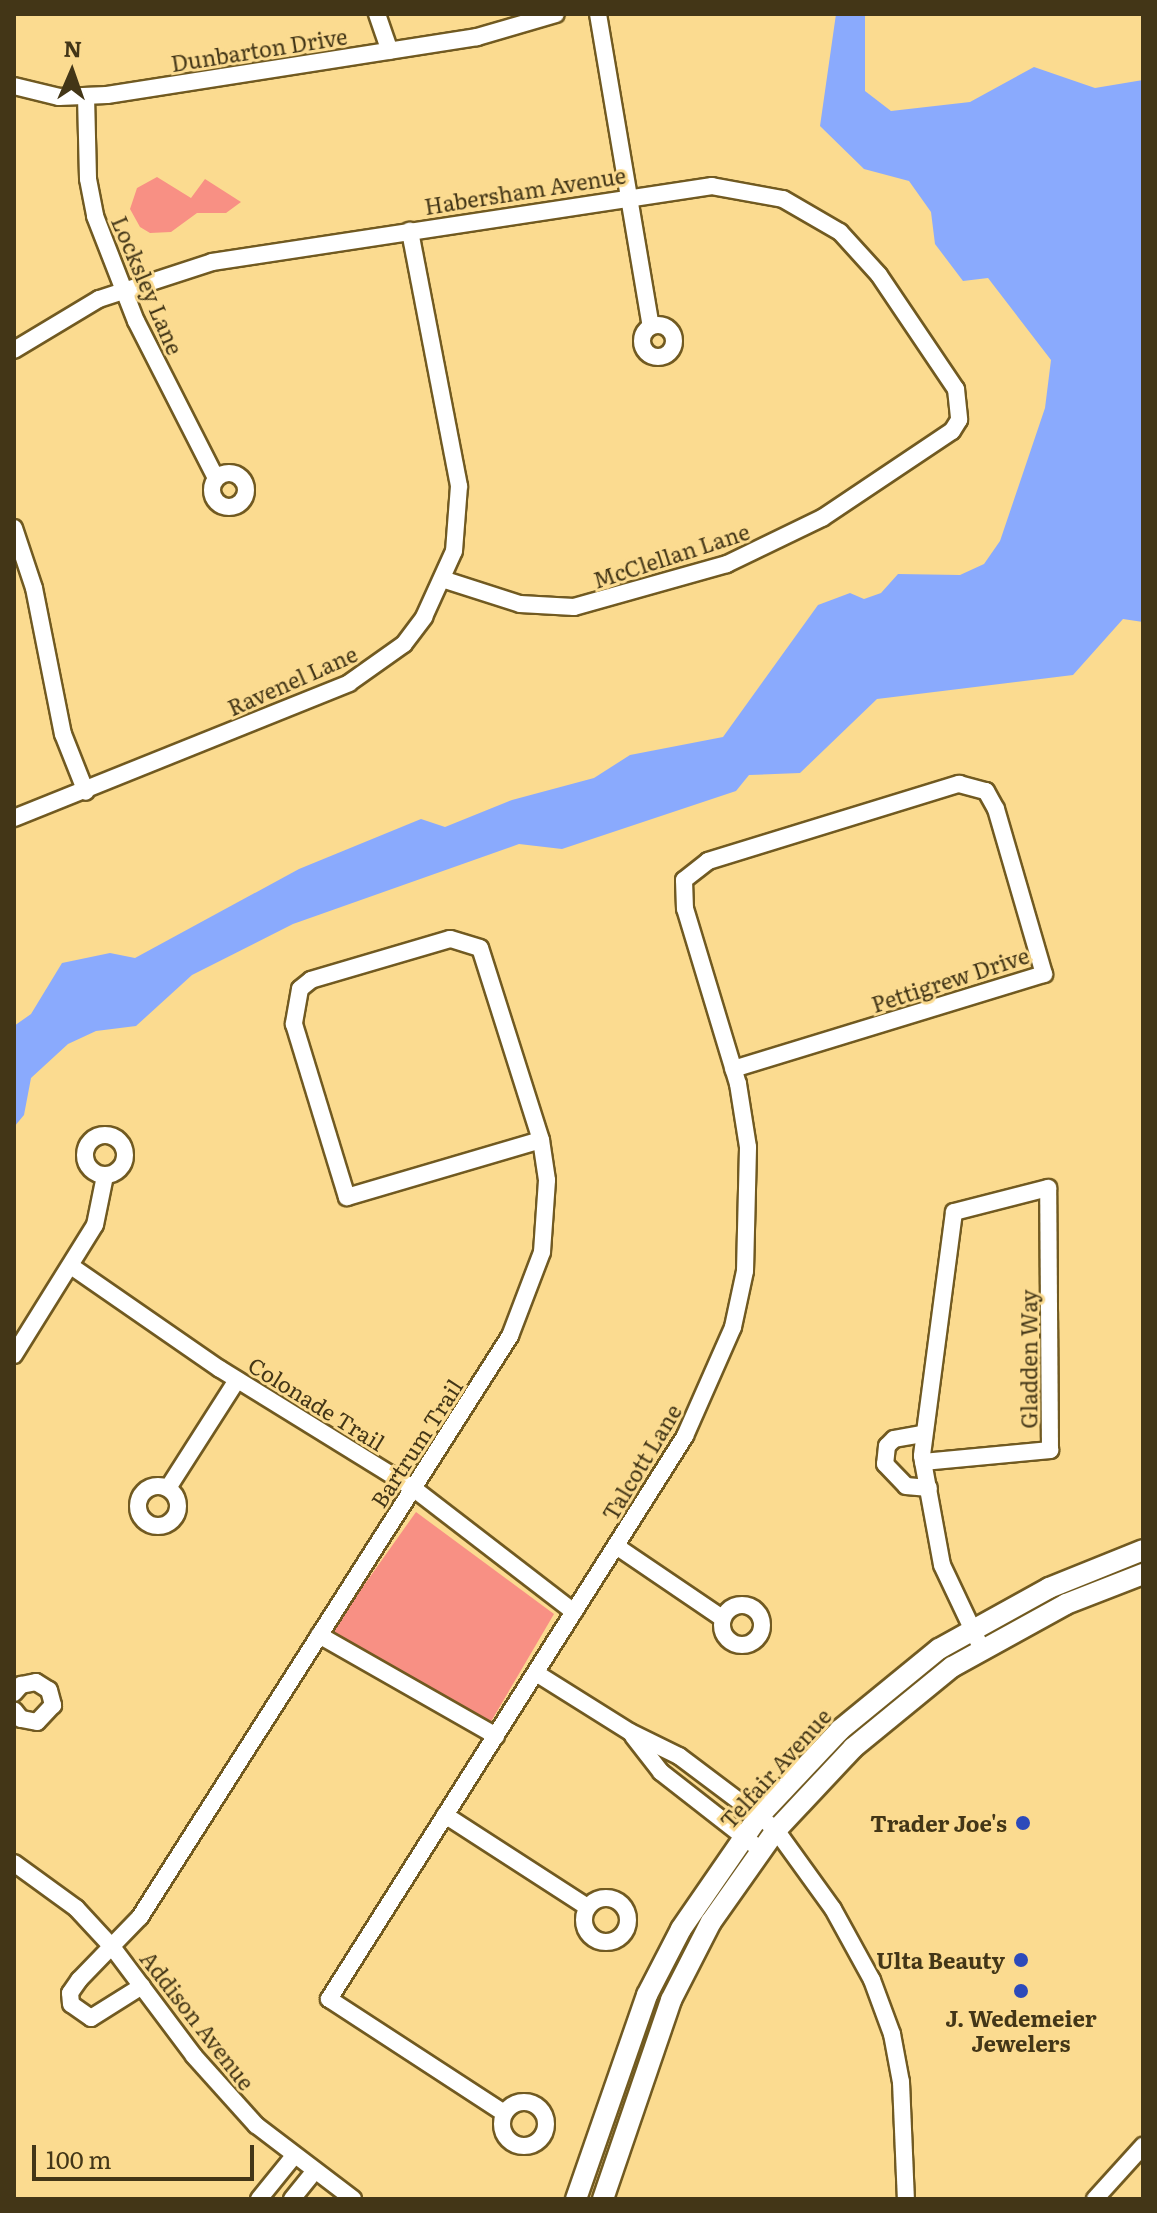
<!DOCTYPE html>
<style>
body{margin:0}
#map{position:relative;width:1157px;height:2213px;overflow:hidden;background:#fbdb90;font-family:Literata,serif}
div>[style]{position:absolute}
.green>*{inset:0;background:#f89084}
.water>*{inset:0;background:#8aaafd}
.roads{filter:drop-shadow(2px 0 #715a21) drop-shadow(-2px 0 #715a21) drop-shadow(0 2px #715a21) drop-shadow(0 -2px #715a21)}
.minor>*{height:16px;margin:-8px;padding:0 8px;transform-origin:8px;border-radius:8px;background:#fff}
.minor>.ring{margin:-8px;padding:0;box-sizing:content-box;background:none;border:16px solid #fff;border-radius:50%}
.tertiary>*{height:20px;margin:-10px;padding:0 10px;transform-origin:10px;border-radius:10px;background:#fff}
.dots>*{width:22px;height:22px;translate:-50% -50%;box-sizing:border-box;border:4px solid #fbdb90;border-radius:50%}
span{translate:-50% -50%;white-space:nowrap;text-align:center;line-height:1.15;-webkit-text-stroke:6px #fbdb90;paint-order:stroke}
.street-label{font-size:22px;color:#433617}
.poi-label{font-size:22px;color:#433617;font-weight:700}
.right{translate:-100% -50%;text-align:right}
.frame{position:absolute;inset:0;border:16px solid #433617;pointer-events:none}
.north{position:absolute;left:32px;top:32px;width:80px;height:80px;-webkit-text-stroke:6px #fbdb90;paint-order:stroke;rotate:2deg;font-size:22px;font-weight:700;line-height:32px;text-align:center;color:#433617}
.north::after{content:'';display:block;margin:auto;width:28px;height:36px;background:#433617;clip-path:polygon(50% 0,100% 100%,50% 72%,0 100%)}
.scale{position:absolute;left:32px;top:2145px;width:222px;height:36px;box-sizing:border-box;border:4px solid #433617;border-top:0;padding-left:10px;font-size:24px;line-height:28px;white-space:nowrap;color:#433617;-webkit-text-stroke:6px #fbdb90;paint-order:stroke}
</style>
<div id="map">
<div class="green">
<i style="clip-path:polygon(157px 177px,191px 198px,205px 179px,241px 202px,226px 213px,197px 213px,171px 232px,150px 233px,140px 227px,130px 209px,137px 188px)"></i>
<i style="clip-path:polygon(416px 1512px,554px 1614px,489px 1725px,330px 1633px)"></i>
</div>
<div class="water">
<i style="clip-path:polygon(836px 14px,865px 14px,865px 91px,891px 111px,970px 102px,1034px 67px,1095px 88px,1143px 80px,1143px 622px,1123px 619px,1073px 675px,877px 699px,800px 773px,749px 775px,736px 791px,562px 849px,519px 844px,293px 924px,192px 975px,136px 1026px,96px 1031px,68px 1044px,31px 1078px,24px 1115px,14px 1127px,14px 1026px,31px 1014px,62px 963px,110px 953px,135px 958px,299px 869px,421px 819px,445px 827px,512px 800px,594px 778px,630px 755px,723px 737px,818px 605px,850px 593px,864px 599px,881px 593px,898px 574px,960px 575px,984px 564px,1000px 541px,1045px 408px,1051px 360px,988px 278px,963px 281px,935px 244px,931px 212px,909px 181px,864px 169px,820px 126px)"></i>
</div>
<div class="roads">
<div class="minor">
<i style="left:377px;top:14px;width:39px;rotate:71deg"></i>
<i style="left:598px;top:14px;width:317px;rotate:80.4deg"></i>
<i style="left:14px;top:86px;width:46px;rotate:13.7deg"></i>
<i style="left:59px;top:97px;width:48px;rotate:-2.4deg"></i>
<i style="left:107px;top:95px;width:375px;rotate:-8.9deg"></i>
<i style="left:477px;top:37px;width:82px;rotate:-16.2deg"></i>
<i style="left:86px;top:96px;width:83px;rotate:88.6deg"></i>
<i style="left:88px;top:179px;width:38px;rotate:79deg"></i>
<i style="left:95px;top:216px;width:113px;rotate:68.7deg"></i>
<i style="left:136px;top:321px;width:176px;rotate:63deg"></i>
<i class="ring" style="left:642px;top:325px;width:16px;height:16px"></i>
<i style="left:14px;top:350px;width:99px;rotate:-31deg"></i>
<i style="left:99px;top:299px;width:119px;rotate:-18.1deg"></i>
<i style="left:212px;top:262px;width:506px;rotate:-8.64deg"></i>
<i style="left:712px;top:186px;width:72px;rotate:10.4deg"></i>
<i style="left:783px;top:199px;width:66px;rotate:30.1deg"></i>
<i style="left:840px;top:232px;width:58px;rotate:47.8deg"></i>
<i style="left:879px;top:275px;width:138px;rotate:56deg"></i>
<i style="left:956px;top:389px;width:31px;rotate:84deg"></i>
<i style="left:959px;top:420px;width:13px;rotate:122deg"></i>
<i style="left:952px;top:431px;width:156px;rotate:146.2deg"></i>
<i style="left:822px;top:518px;width:106px;rotate:154.2deg"></i>
<i style="left:727px;top:564px;width:159px;rotate:164.3deg"></i>
<i style="left:574px;top:607px;width:54px;rotate:-176.8deg"></i>
<i style="left:520px;top:604px;width:79px;rotate:-162.3deg"></i>
<i class="ring" style="left:212px;top:473px;width:18px;height:18px"></i>
<i style="left:14px;top:528px;width:63px;rotate:71.6deg"></i>
<i style="left:34px;top:588px;width:149px;rotate:78.8deg"></i>
<i style="left:63px;top:734px;width:62px;rotate:68.4deg"></i>
<i style="left:14px;top:818px;width:361px;rotate:-21.9deg"></i>
<i style="left:349px;top:683px;width:67px;rotate:-35.3deg"></i>
<i style="left:404px;top:644px;width:34px;rotate:-53deg"></i>
<i style="left:424px;top:617px;width:72px;rotate:-65.6deg"></i>
<i style="left:454px;top:551px;width:65px;rotate:-85.6deg"></i>
<i style="left:459px;top:486px;width:260px;rotate:-100.9deg"></i>
<i class="ring" style="left:85px;top:1135px;width:24px;height:24px"></i>
<i style="left:71px;top:1266px;width:181px;rotate:34.7deg"></i>
<i style="left:220px;top:1369px;width:227px;rotate:31.7deg"></i>
<i style="left:413px;top:1488px;width:203px;rotate:37.6deg"></i>
<i style="left:14px;top:1355px;width:153px;rotate:-58.1deg"></i>
<i style="left:95px;top:1225px;width:50px;rotate:-78.5deg"></i>
<i style="left:922px;top:1434px;width:28px;rotate:170deg"></i>
<i style="left:894px;top:1439px;width:10px;rotate:135deg"></i>
<i style="left:887px;top:1446px;width:18px;rotate:96deg"></i>
<i style="left:885px;top:1464px;width:30px;rotate:46deg"></i>
<i style="left:906px;top:1486px;width:23px;rotate:5deg"></i>
<i style="left:923px;top:1462px;width:128px;rotate:-5.4deg"></i>
<i style="left:1050px;top:1450px;width:262px;rotate:-90.4deg"></i>
<i style="left:1048px;top:1188px;width:97px;rotate:165.7deg"></i>
<i style="left:954px;top:1212px;width:246px;rotate:97.5deg"></i>
<i style="left:922px;top:1456px;width:111px;rotate:79.6deg"></i>
<i style="left:942px;top:1565px;width:84px;rotate:64.7deg"></i>
<i class="ring" style="left:138px;top:1486px;width:24px;height:24px"></i>
<i style="left:168px;top:1488px;width:128px;rotate:-57.4deg"></i>
<i style="left:616px;top:1546px;width:128px;rotate:34.2deg"></i>
<i class="ring" style="left:722px;top:1605px;width:24px;height:24px"></i>
<i style="left:319px;top:1635px;width:204px;rotate:29.7deg"></i>
<i style="left:536px;top:1673px;width:111px;rotate:32.1deg"></i>
<i style="left:630px;top:1732px;width:55px;rotate:26.1deg"></i>
<i style="left:679px;top:1756px;width:100px;rotate:36.9deg"></i>
<i style="left:759px;top:1816px;width:22px;rotate:39deg"></i>
<i style="left:776px;top:1830px;width:97px;rotate:54.2deg"></i>
<i style="left:833px;top:1909px;width:81px;rotate:61.2deg"></i>
<i style="left:872px;top:1980px;width:58px;rotate:69.7deg"></i>
<i style="left:892px;top:2034px;width:49px;rotate:79.4deg"></i>
<i style="left:901px;top:2082px;width:117px;rotate:87.6deg"></i>
<i style="left:14px;top:1693px;width:11px;rotate:-49deg"></i>
<i style="left:21px;top:1685px;width:15px;rotate:-11deg"></i>
<i style="left:36px;top:1682px;width:15px;rotate:32deg"></i>
<i style="left:49px;top:1690px;width:16px;rotate:75deg"></i>
<i style="left:53px;top:1705px;width:23px;rotate:133deg"></i>
<i style="left:37px;top:1722px;width:16px;rotate:-169deg"></i>
<i style="left:21px;top:1719px;width:11px;rotate:-128deg"></i>
<i style="left:633px;top:1736px;width:46px;rotate:52.1deg"></i>
<i style="left:661px;top:1772px;width:127px;rotate:38deg"></i>
<i style="left:445px;top:1815px;width:169px;rotate:32.9deg"></i>
<i style="left:14px;top:1863px;width:77px;rotate:36deg"></i>
<i style="left:76px;top:1908px;width:54px;rotate:47.2deg"></i>
<i style="left:113px;top:1948px;width:135px;rotate:53.1deg"></i>
<i style="left:194px;top:2056px;width:93px;rotate:48.1deg"></i>
<i style="left:256px;top:2125px;width:122px;rotate:37.3deg"></i>
<i class="ring" style="left:584px;top:1898px;width:28px;height:28px"></i>
<i style="left:142px;top:1986px;width:60px;rotate:147.9deg"></i>
<i style="left:91px;top:2018px;width:24px;rotate:-145deg"></i>
<i style="left:71px;top:2004px;width:11px;rotate:-95deg"></i>
<i style="left:70px;top:1993px;width:16px;rotate:-55deg"></i>
<i style="left:79px;top:1980px;width:88px;rotate:-45.9deg"></i>
<i style="left:140px;top:1917px;width:689px;rotate:-57.51deg"></i>
<i style="left:510px;top:1336px;width:90px;rotate:-69.1deg"></i>
<i style="left:542px;top:1252px;width:72px;rotate:-86deg"></i>
<i style="left:547px;top:1180px;width:40px;rotate:-98.5deg"></i>
<i style="left:541px;top:1140px;width:201px;rotate:-107.6deg"></i>
<i style="left:480px;top:948px;width:31px;rotate:-163deg"></i>
<i style="left:450px;top:939px;width:145px;rotate:163.6deg"></i>
<i style="left:311px;top:980px;width:14px;rotate:141deg"></i>
<i style="left:300px;top:989px;width:36px;rotate:100deg"></i>
<i style="left:294px;top:1024px;width:181px;rotate:73deg"></i>
<i style="left:347px;top:1197px;width:202px;rotate:-16.4deg"></i>
<i class="ring" style="left:502px;top:2102px;width:28px;height:28px"></i>
<i style="left:504px;top:2113px;width:209px;rotate:-146.9deg"></i>
<i style="left:329px;top:1999px;width:666px;rotate:-57.69deg"></i>
<i style="left:685px;top:1436px;width:119px;rotate:-66.2deg"></i>
<i style="left:733px;top:1327px;width:57px;rotate:-77.9deg"></i>
<i style="left:745px;top:1271px;width:124px;rotate:-88.6deg"></i>
<i style="left:748px;top:1147px;width:64px;rotate:-99deg"></i>
<i style="left:738px;top:1084px;width:183px;rotate:-106.8deg"></i>
<i style="left:685px;top:909px;width:29px;rotate:-92deg"></i>
<i style="left:684px;top:880px;width:31px;rotate:-38deg"></i>
<i style="left:708px;top:861px;width:263px;rotate:-17.1deg"></i>
<i style="left:959px;top:784px;width:28px;rotate:15deg"></i>
<i style="left:986px;top:791px;width:21px;rotate:61deg"></i>
<i style="left:996px;top:809px;width:172px;rotate:73.8deg"></i>
<i style="left:1044px;top:974px;width:325px;rotate:163deg"></i>
<i style="left:259px;top:2199px;width:55px;rotate:-50.9deg"></i>
<i style="left:292px;top:2199px;width:35px;rotate:-51deg"></i>
<i style="left:1095px;top:2199px;width:72px;rotate:-47.8deg"></i>
</div>
<div class="tertiary">
<i style="left:576px;top:2199px;width:216px;rotate:-70.8deg"></i>
<i style="left:647px;top:1995px;width:74px;rotate:-62.7deg"></i>
<i style="left:681px;top:1929px;width:137px;rotate:-55.4deg"></i>
<i style="left:759px;top:1816px;width:118px;rotate:-46.7deg"></i>
<i style="left:840px;top:1730px;width:128px;rotate:-39.3deg"></i>
<i style="left:939px;top:1649px;width:126px;rotate:-29deg"></i>
<i style="left:1049px;top:1588px;width:101px;rotate:-22deg"></i>
<i style="left:603px;top:2199px;width:210px;rotate:-71.1deg"></i>
<i style="left:671px;top:2000px;width:88px;rotate:-62.9deg"></i>
<i style="left:711px;top:1922px;width:113px;rotate:-54.8deg"></i>
<i style="left:776px;top:1830px;width:112px;rotate:-46.8deg"></i>
<i style="left:853px;top:1748px;width:128px;rotate:-39.3deg"></i>
<i style="left:952px;top:1667px;width:130px;rotate:-28.9deg"></i>
<i style="left:1066px;top:1604px;width:83px;rotate:-21.3deg"></i>
</div>
</div>
<div class="dots">
<i style="left:1023px;top:1823px;background:#2d4aba"></i>
<i style="left:1021px;top:1960px;background:#2d4aba"></i>
<i style="left:1021px;top:1991px;background:#2d4aba"></i>
</div>
<div class="street-label">
<span style="left:259px;top:49px;rotate:-9deg">Dunbarton Drive</span>
<span style="left:525px;top:190px;rotate:-9deg">Habersham Avenue</span>
<span style="left:148px;top:285px;rotate:67deg">Locksley Lane</span>
<span style="left:671px;top:555px;rotate:-18deg">McClellan Lane</span>
<span style="left:292px;top:680px;rotate:-24deg">Ravenel Lane</span>
<span style="left:950px;top:979px;rotate:-18deg">Pettigrew Drive</span>
<span style="left:1028px;top:1359px;rotate:-90deg">Gladden Way</span>
<span style="left:317px;top:1403px;rotate:32deg">Colonade Trail</span>
<span style="left:416px;top:1443px;rotate:-57deg">Bartrum Trail</span>
<span style="left:641px;top:1462px;rotate:-59deg">Talcott Lane</span>
<span style="left:775px;top:1768px;rotate:-48deg">Telfair Avenue</span>
<span style="left:198px;top:2020px;rotate:52deg">Addison Avenue</span>
</div>
<div class="poi-label">
<span class="right" style="left:1007px;top:1823px">Trader Joe's</span>
<span class="right" style="left:1005px;top:1960px">Ulta Beauty</span>
<span style="left:1021px;top:2030px">J. Wedemeier<br>Jewelers</span>
</div>
<div class="frame"></div>
<div class="north">N</div>
<div class="scale">100 m</div>
</div>
